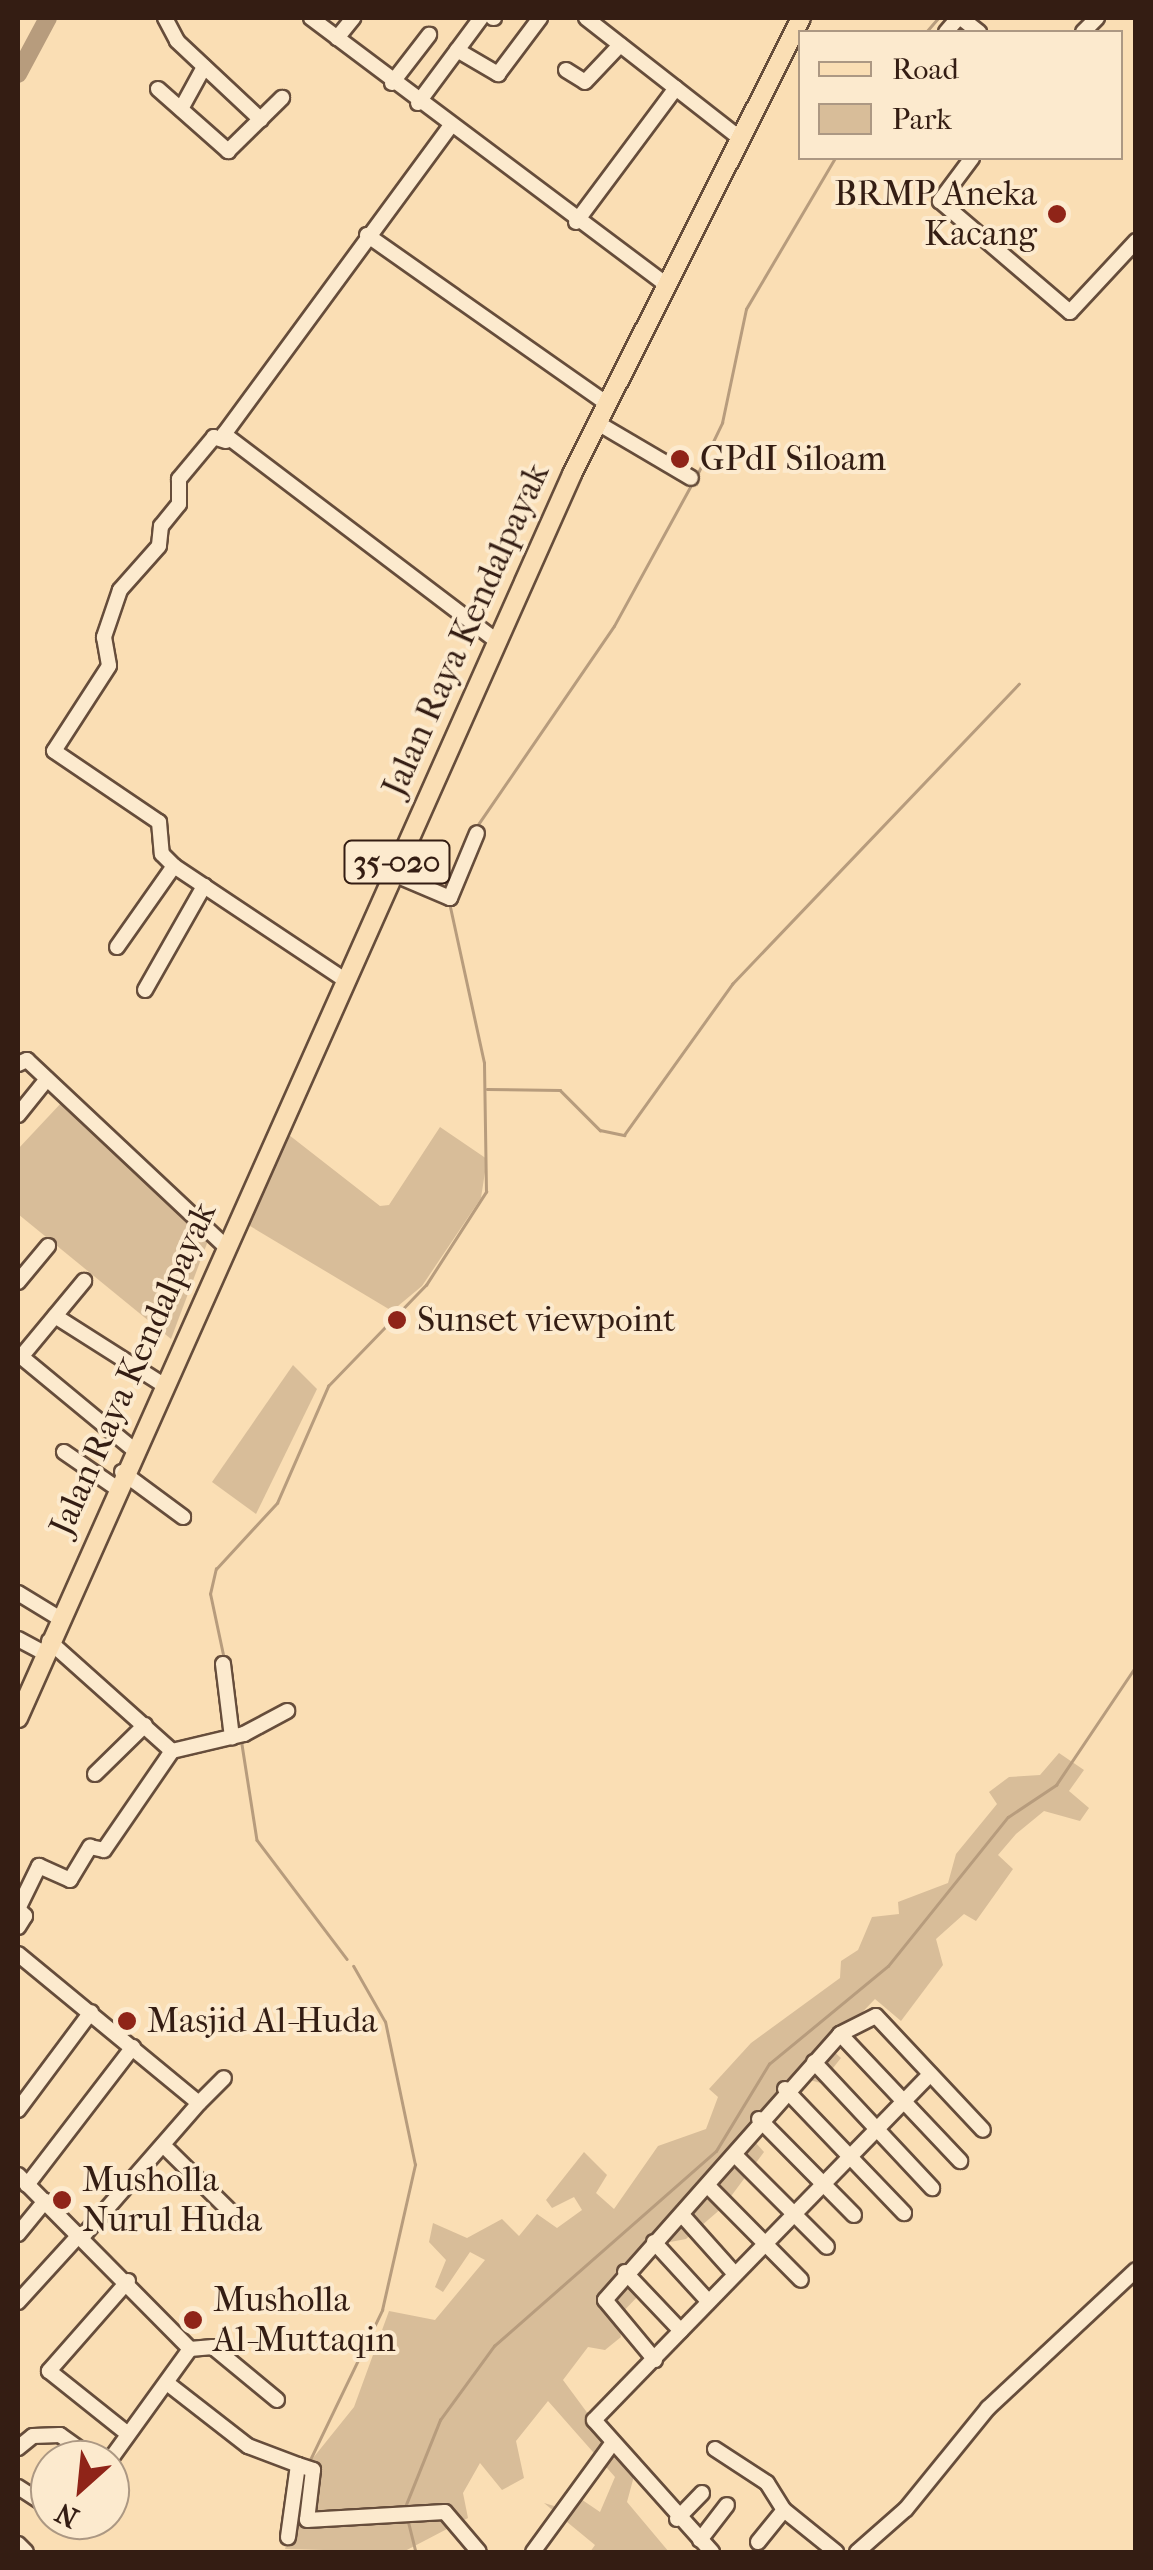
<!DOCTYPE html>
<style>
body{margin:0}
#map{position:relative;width:1153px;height:2570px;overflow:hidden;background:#fadeb4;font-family:"IM FELL French Canon",serif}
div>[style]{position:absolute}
.green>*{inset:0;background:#d8bd99}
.stream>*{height:2.5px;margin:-1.25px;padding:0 1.25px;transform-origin:1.25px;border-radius:1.25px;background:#b79c7d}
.river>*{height:18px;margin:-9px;padding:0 9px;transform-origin:9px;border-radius:9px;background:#b79c7d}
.roads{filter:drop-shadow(2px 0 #664d3b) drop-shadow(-2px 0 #664d3b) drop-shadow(0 2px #664d3b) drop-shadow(0 -2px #664d3b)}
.minor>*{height:14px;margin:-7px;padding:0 7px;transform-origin:7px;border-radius:7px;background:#fceace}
.major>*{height:18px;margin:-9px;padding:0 9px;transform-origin:9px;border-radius:9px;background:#fadeb4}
.dots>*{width:28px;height:28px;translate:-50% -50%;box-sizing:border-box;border:5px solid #fceace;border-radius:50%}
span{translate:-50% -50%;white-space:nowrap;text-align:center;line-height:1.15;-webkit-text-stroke:8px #fceace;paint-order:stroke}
.shield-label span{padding:2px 8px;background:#fceace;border:2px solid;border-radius:8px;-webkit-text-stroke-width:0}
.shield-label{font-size:32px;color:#341d13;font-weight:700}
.poi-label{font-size:35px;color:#341d13}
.right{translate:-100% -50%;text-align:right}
.left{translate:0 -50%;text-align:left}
.street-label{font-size:35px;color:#341d13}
.frame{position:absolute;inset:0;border:20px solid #341d13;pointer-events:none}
.legend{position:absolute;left:798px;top:30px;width:325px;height:130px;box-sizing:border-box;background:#fceace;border:2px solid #ac9883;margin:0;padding:12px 18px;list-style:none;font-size:30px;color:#341d13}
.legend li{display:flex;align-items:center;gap:20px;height:50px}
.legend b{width:50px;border:2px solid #ac9883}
.north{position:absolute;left:30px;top:2440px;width:100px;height:100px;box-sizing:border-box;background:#fceace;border:2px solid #ac9883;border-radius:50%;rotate:207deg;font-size:28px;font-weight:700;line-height:40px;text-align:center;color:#341d13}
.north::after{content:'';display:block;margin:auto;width:35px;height:45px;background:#8f2418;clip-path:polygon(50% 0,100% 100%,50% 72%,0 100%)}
</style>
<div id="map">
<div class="green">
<i style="clip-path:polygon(63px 1101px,209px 1238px,171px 1339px,18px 1214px,18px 1149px)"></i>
<i style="clip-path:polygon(440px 1127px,487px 1159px,481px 1198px,422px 1286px,392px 1311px,245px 1223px,289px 1135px,380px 1206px,389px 1205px)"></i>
<i style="clip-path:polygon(293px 1365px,317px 1389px,256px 1514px,212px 1482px)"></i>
<i style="clip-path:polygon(1059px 1753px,1084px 1770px,1069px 1791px,1089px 1808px,1080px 1821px,1044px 1811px,1016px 1834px,998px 1855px,1013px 1869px,976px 1921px,964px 1914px,936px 1939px,943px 1965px,901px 2021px,875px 1999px,829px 2047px,841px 2058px,821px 2083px,794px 2076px,756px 2143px,764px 2152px,723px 2207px,686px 2239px,649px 2246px,632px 2270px,640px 2294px,618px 2317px,621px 2337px,605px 2350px,588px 2347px,563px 2380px,634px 2476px,627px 2502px,669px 2552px,590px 2552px,595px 2545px,544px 2503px,561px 2508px,572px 2493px,600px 2512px,615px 2477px,548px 2401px,516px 2441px,524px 2478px,502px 2490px,480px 2463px,463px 2493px,468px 2518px,403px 2552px,285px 2549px,313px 2458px,354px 2407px,389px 2311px,435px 2320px,485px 2260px,470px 2252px,443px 2292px,435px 2287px,446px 2260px,429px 2242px,433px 2223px,467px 2238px,502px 2219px,519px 2236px,537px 2214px,557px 2228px,582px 2210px,574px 2197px,552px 2208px,546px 2200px,584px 2152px,607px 2175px,596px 2193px,614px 2209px,658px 2146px,706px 2129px,718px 2097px,709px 2089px,751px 2043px,840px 1978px,841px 1961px,858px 1950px,872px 1917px,899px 1914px,898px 1902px,948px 1883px,956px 1854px,997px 1804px,989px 1792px,1009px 1777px,1040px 1775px)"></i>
</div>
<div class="stream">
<i style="left:926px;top:32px;width:18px;rotate:-49deg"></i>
<i style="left:697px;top:475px;width:58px;rotate:-64.3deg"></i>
<i style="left:722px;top:423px;width:116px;rotate:-78.1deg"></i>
<i style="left:746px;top:309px;width:175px;rotate:-59.5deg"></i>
<i style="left:477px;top:826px;width:242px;rotate:-55.6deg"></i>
<i style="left:614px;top:626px;width:164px;rotate:-61.3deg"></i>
<i style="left:450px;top:879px;width:42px;rotate:-65.9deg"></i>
<i style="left:487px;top:1089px;width:73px;rotate:0.8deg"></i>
<i style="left:560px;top:1090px;width:57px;rotate:45deg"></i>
<i style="left:600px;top:1130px;width:25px;rotate:12deg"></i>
<i style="left:624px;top:1135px;width:186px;rotate:-54.4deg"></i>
<i style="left:732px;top:984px;width:415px;rotate:-46.3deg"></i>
<i style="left:239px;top:1730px;width:139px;rotate:-102deg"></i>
<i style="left:210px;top:1594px;width:26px;rotate:-77deg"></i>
<i style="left:216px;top:1569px;width:90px;rotate:-47.3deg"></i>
<i style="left:277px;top:1503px;width:128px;rotate:-66.4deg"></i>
<i style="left:328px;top:1386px;width:141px;rotate:-45.9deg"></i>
<i style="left:426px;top:1285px;width:111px;rotate:-57.2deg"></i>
<i style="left:486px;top:1192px;width:129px;rotate:-90.9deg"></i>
<i style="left:484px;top:1063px;width:165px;rotate:-102.3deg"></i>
<i style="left:241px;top:1738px;width:103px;rotate:81.1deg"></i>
<i style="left:257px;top:1840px;width:149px;rotate:52.9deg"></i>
<i style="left:308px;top:2464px;width:171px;rotate:-64.3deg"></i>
<i style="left:382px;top:2310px;width:149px;rotate:-77.2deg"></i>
<i style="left:415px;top:2165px;width:146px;rotate:-101.8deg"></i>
<i style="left:385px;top:2022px;width:64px;rotate:-119.7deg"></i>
<i style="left:300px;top:2498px;width:27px;rotate:-77deg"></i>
<i style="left:405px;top:2507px;width:94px;rotate:-68.1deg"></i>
<i style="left:440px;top:2420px;width:92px;rotate:-53.9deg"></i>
<i style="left:494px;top:2346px;width:295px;rotate:-41.3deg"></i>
<i style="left:716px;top:2151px;width:102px;rotate:-58.7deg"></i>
<i style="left:769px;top:2064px;width:154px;rotate:-39.5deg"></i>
<i style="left:888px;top:1966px;width:191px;rotate:-51.2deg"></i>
<i style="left:1008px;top:1817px;width:58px;rotate:-33.7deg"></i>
<i style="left:1056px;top:1785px;width:143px;rotate:-56.1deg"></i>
<i style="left:408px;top:2520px;width:33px;rotate:76deg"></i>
</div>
<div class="river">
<i style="left:18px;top:74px;width:64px;rotate:-61.8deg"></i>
</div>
<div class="roads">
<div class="minor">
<i style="left:165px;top:18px;width:26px;rotate:62deg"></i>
<i style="left:177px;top:41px;width:115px;rotate:43.2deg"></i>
<i style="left:311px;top:18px;width:440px;rotate:36.9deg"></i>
<i style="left:493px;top:18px;width:1px"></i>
<i style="left:586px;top:18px;width:192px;rotate:38deg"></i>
<i style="left:961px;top:18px;width:23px;rotate:38deg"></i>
<i style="left:946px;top:32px;width:18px;rotate:-49deg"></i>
<i style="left:1083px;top:32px;width:20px;rotate:-45deg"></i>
<i style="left:337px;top:38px;width:26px;rotate:-51deg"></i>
<i style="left:457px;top:50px;width:48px;rotate:30.3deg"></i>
<i style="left:498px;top:74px;width:70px;rotate:-53.1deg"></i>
<i style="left:566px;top:70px;width:22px;rotate:32deg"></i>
<i style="left:585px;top:82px;width:51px;rotate:-46.6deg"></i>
<i style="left:392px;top:83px;width:61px;rotate:-52.4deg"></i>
<i style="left:158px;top:89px;width:94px;rotate:41.5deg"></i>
<i style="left:228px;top:151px;width:76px;rotate:-44.5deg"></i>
<i style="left:418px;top:103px;width:106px;rotate:-53.5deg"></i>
<i style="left:181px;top:109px;width:48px;rotate:-61.3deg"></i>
<i style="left:449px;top:128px;width:380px;rotate:126.3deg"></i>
<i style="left:224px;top:434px;width:343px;rotate:37.2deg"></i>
<i style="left:972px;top:158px;width:54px;rotate:126.7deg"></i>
<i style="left:940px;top:201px;width:171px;rotate:40.5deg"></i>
<i style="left:1070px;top:312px;width:97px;rotate:-47.1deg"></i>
<i style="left:576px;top:222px;width:167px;rotate:-53.3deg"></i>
<i style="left:367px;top:235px;width:291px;rotate:35.1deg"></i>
<i style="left:596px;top:422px;width:110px;rotate:30.5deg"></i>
<i style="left:226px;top:441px;width:13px;rotate:-162deg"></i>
<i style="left:214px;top:437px;width:55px;rotate:129.8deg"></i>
<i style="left:179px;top:479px;width:25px;rotate:90deg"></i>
<i style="left:179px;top:504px;width:28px;rotate:129deg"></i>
<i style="left:161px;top:526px;width:20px;rotate:96deg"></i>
<i style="left:159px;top:546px;width:59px;rotate:131.6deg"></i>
<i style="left:120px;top:590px;width:50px;rotate:108.8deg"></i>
<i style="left:104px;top:637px;width:29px;rotate:80deg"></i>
<i style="left:109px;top:666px;width:101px;rotate:122.9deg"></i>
<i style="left:54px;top:751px;width:127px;rotate:34.1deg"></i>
<i style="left:159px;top:822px;width:32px;rotate:85deg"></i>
<i style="left:162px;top:854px;width:17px;rotate:45deg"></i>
<i style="left:174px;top:866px;width:206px;rotate:33.7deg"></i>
<i style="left:391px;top:873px;width:64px;rotate:23deg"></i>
<i style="left:450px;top:898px;width:70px;rotate:-67.4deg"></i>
<i style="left:117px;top:947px;width:99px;rotate:-54.9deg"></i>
<i style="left:145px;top:990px;width:120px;rotate:-60.4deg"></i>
<i style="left:18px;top:1064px;width:10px;rotate:-24deg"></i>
<i style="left:27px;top:1060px;width:270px;rotate:43.2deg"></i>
<i style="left:18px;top:1115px;width:46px;rotate:-51.1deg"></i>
<i style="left:18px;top:1282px;width:47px;rotate:-50.2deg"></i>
<i style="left:55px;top:1316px;width:127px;rotate:32.4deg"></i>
<i style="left:18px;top:1354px;width:149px;rotate:39.6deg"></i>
<i style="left:21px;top:1357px;width:99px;rotate:-50.3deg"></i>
<i style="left:64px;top:1452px;width:62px;rotate:34.5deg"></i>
<i style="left:122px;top:1472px;width:76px;rotate:36.4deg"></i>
<i style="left:18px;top:1593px;width:48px;rotate:31.4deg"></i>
<i style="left:18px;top:1639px;width:30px;rotate:28deg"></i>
<i style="left:49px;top:1641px;width:165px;rotate:41.8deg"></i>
<i style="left:172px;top:1751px;width:74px;rotate:-13.3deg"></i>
<i style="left:244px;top:1734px;width:49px;rotate:-28.1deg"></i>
<i style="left:223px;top:1664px;width:74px;rotate:83deg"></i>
<i style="left:95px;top:1774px;width:70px;rotate:-44.4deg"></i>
<i style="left:18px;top:1909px;width:48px;rotate:-64deg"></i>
<i style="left:39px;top:1866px;width:34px;rotate:24deg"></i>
<i style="left:70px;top:1880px;width:39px;rotate:-59deg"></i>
<i style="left:90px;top:1847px;width:14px;rotate:12deg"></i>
<i style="left:104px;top:1850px;width:120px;rotate:-55.5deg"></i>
<i style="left:18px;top:1909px;width:10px;rotate:45deg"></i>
<i style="left:25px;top:1916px;width:13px;rotate:122deg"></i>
<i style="left:18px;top:1954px;width:234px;rotate:39.5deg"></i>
<i style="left:199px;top:2103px;width:176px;rotate:131.1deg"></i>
<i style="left:840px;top:2034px;width:175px;rotate:46.6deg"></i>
<i style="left:814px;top:2062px;width:173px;rotate:46.9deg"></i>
<i style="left:785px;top:2089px;width:172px;rotate:46.2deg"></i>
<i style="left:199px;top:2103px;width:35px;rotate:-45deg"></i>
<i style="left:18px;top:2110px;width:122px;rotate:-53.3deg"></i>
<i style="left:759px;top:2119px;width:135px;rotate:45.3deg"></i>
<i style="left:163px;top:2145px;width:98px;rotate:44.6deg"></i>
<i style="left:737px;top:2157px;width:127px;rotate:45deg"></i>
<i style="left:18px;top:2175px;width:245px;rotate:45.3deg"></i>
<i style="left:190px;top:2349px;width:137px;rotate:125.8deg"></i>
<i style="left:27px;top:2185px;width:174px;rotate:-52.5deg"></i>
<i style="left:710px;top:2188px;width:129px;rotate:45.3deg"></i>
<i style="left:683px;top:2216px;width:76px;rotate:48.2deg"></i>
<i style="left:18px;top:2234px;width:43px;rotate:-50.7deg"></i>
<i style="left:654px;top:2242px;width:80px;rotate:47.5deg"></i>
<i style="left:625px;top:2272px;width:81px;rotate:46.5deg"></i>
<i style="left:128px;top:2281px;width:120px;rotate:131.3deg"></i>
<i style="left:49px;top:2371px;width:101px;rotate:38.6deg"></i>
<i style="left:18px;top:2302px;width:92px;rotate:-47.6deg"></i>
<i style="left:190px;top:2349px;width:23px;rotate:-5deg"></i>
<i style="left:213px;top:2347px;width:83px;rotate:39.6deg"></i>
<i style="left:655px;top:2360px;width:78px;rotate:-129.8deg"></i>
<i style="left:605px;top:2300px;width:355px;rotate:-48.5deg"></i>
<i style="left:840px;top:2034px;width:40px;rotate:-26.6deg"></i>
<i style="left:876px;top:2016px;width:156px;rotate:46.8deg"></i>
<i style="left:167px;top:2383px;width:103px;rotate:37.9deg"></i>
<i style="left:248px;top:2446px;width:53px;rotate:20.8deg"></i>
<i style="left:298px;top:2465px;width:73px;rotate:97.9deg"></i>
<i style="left:18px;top:2448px;width:19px;rotate:-39deg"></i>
<i style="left:33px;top:2436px;width:27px;rotate:-2deg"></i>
<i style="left:60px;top:2435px;width:43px;rotate:35.5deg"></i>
<i style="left:715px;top:2449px;width:62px;rotate:33.2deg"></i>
<i style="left:767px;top:2483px;width:32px;rotate:58deg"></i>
<i style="left:298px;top:2465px;width:16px;rotate:18deg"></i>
<i style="left:313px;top:2470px;width:50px;rotate:96.8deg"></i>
<i style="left:307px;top:2520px;width:138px;rotate:-3.3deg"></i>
<i style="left:445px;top:2512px;width:52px;rotate:49.6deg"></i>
<i style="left:18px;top:2487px;width:38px;rotate:33deg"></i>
<i style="left:677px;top:2519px;width:36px;rotate:-46deg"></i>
<i style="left:700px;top:2540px;width:44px;rotate:-52.4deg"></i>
<i style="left:758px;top:2542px;width:41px;rotate:-50.9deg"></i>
<i style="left:784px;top:2510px;width:67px;rotate:38.9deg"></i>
<i style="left:18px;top:2544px;width:11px;rotate:45deg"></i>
<i style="left:533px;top:2552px;width:132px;rotate:-53.9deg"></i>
<i style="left:712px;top:2552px;width:177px;rotate:-131.8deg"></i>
<i style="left:594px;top:2420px;width:482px;rotate:-45.8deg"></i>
<i style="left:857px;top:2552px;width:65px;rotate:-41.3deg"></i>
<i style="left:906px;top:2509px;width:130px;rotate:-50.9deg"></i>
<i style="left:988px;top:2408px;width:202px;rotate:-43deg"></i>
</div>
<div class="major">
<i style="left:18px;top:1718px;width:1362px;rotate:-65.99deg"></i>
<i style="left:572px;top:474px;width:510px;rotate:-63.33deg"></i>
</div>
</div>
<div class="dots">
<i style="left:1057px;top:214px;background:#8f2418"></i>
<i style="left:680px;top:459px;background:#8f2418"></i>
<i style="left:397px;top:1320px;background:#8f2418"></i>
<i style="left:127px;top:2021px;background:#8f2418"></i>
<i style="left:62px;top:2200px;background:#8f2418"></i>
<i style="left:193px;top:2320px;background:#8f2418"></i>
</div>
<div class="shield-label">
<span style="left:397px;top:862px">35-020</span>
</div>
<div class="poi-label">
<span class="right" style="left:1037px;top:214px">BRMP Aneka<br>Kacang</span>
<span class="left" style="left:700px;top:459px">GPdI Siloam</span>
<span class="left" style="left:417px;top:1320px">Sunset viewpoint</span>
<span class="left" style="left:147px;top:2021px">Masjid Al-Huda</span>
<span class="left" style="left:82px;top:2200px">Musholla<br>Nurul Huda</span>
<span class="left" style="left:213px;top:2320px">Musholla<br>Al-Muttaqin</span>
</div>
<div class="street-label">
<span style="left:466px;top:630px;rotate:-66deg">Jalan Raya Kendalpayak</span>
<span style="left:133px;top:1369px;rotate:-66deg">Jalan Raya Kendalpayak</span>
</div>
<div class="frame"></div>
<ul class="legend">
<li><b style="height:12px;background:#fadeb4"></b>Road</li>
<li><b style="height:28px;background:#d8bd99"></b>Park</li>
</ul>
<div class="north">N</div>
</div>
